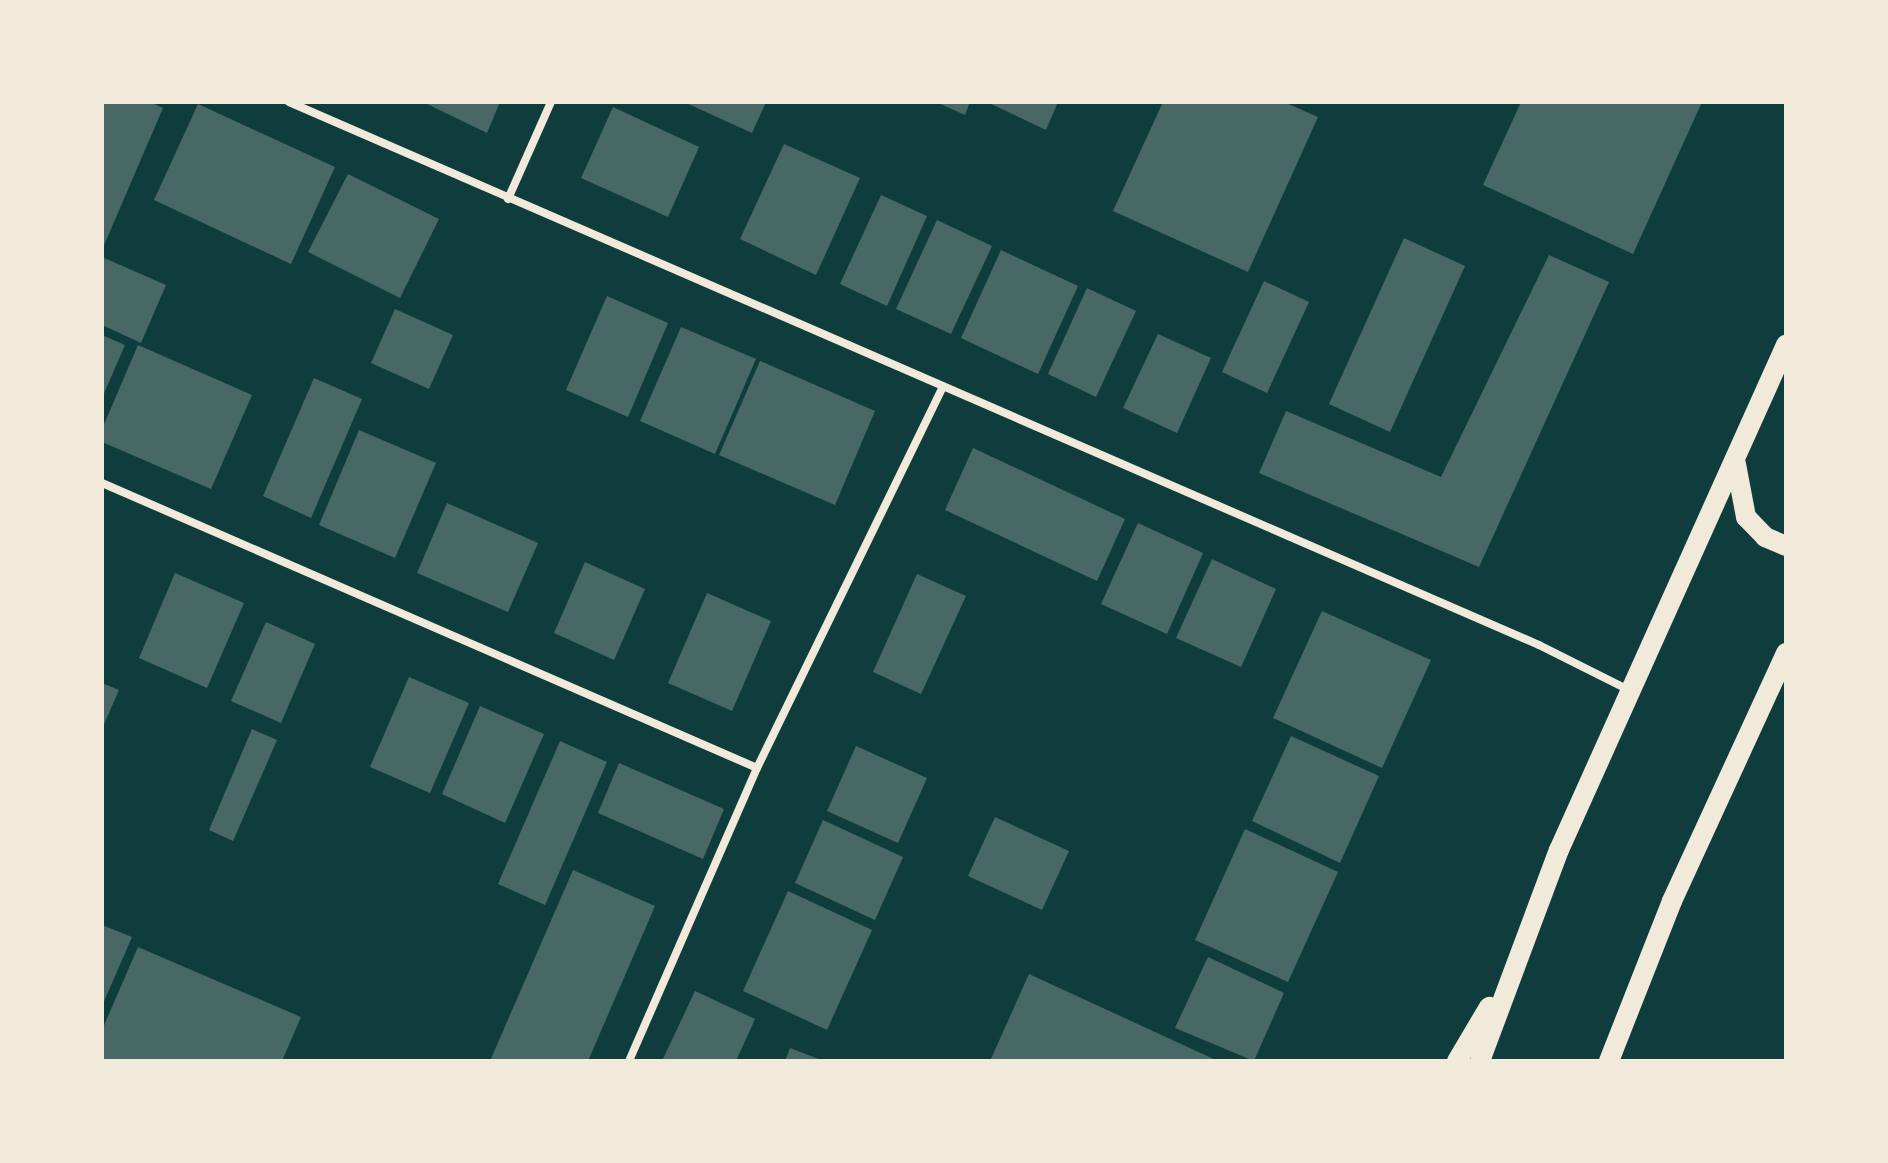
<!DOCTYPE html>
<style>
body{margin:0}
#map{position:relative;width:1888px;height:1163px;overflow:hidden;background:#0f3d3e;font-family:Ubuntu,sans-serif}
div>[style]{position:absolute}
.building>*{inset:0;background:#486865}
.minor>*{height:8px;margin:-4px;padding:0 4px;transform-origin:4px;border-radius:4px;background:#f1e9da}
.primary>*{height:20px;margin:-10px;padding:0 10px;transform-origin:10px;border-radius:10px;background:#f1e9da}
span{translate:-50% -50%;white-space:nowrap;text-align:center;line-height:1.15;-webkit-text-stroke:6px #f1e9da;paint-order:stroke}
.frame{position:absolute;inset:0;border:104px solid #f1e9da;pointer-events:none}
</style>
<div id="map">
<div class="building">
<i style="clip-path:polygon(102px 102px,150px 102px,163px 108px,102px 250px)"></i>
<i style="clip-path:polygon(423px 102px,500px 102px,487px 133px)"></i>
<i style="clip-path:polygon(684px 102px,766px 102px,752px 133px)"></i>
<i style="clip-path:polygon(936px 102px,970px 102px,965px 115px)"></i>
<i style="clip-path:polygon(987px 102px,1058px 102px,1046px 130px)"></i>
<i style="clip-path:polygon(1163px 102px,1284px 102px,1318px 117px,1248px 272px,1113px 211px)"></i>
<i style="clip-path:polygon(1521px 102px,1702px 102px,1633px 254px,1483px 185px)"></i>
<i style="clip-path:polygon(198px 104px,335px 167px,291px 264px,154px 200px)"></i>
<i style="clip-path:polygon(613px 107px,699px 147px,668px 217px,581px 178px)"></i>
<i style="clip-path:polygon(784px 144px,860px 178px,816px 275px,740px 239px)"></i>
<i style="clip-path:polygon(348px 174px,439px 219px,400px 298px,308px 252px)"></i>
<i style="clip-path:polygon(881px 195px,927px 216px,887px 306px,840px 284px)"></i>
<i style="clip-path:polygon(937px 220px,992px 246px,951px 334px,896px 309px)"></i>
<i style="clip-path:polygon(1404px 238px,1465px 266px,1390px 432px,1329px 404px)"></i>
<i style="clip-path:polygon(1001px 250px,1078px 286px,1038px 374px,961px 338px)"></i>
<i style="clip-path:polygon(1549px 255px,1609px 282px,1479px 567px,1259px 473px,1286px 411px,1441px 477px)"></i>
<i style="clip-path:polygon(102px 257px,166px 285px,141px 343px,102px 325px)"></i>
<i style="clip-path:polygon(1264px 281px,1309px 302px,1267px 393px,1222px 372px)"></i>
<i style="clip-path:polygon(1087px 288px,1136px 311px,1096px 397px,1048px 374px)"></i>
<i style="clip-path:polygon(607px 296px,668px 323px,628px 417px,566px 390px)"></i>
<i style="clip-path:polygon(395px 309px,453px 335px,429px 389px,371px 363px)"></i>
<i style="clip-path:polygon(681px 327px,756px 359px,715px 454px,640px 421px)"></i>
<i style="clip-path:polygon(1158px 334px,1211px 358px,1177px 433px,1123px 408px)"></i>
<i style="clip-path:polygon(102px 335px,125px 345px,102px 398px)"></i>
<i style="clip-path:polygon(138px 345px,252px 395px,211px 489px,102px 442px,102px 429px)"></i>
<i style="clip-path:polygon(760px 361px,875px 411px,835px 505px,719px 455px)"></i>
<i style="clip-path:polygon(314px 378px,362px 399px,311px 518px,263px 496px)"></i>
<i style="clip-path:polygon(359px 430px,436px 463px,395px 558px,319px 525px)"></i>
<i style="clip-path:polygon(973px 448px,1125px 519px,1097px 581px,945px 510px)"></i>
<i style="clip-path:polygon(447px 503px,538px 543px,508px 612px,417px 573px)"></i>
<i style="clip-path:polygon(1138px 523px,1203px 553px,1167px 634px,1101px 604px)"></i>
<i style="clip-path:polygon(1212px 559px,1276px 589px,1241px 667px,1176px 638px)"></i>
<i style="clip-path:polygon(585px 562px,645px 589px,614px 660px,554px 633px)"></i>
<i style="clip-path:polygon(175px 573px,244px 603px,207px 688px,139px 658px)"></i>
<i style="clip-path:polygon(917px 574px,966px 596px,921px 694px,873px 672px)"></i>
<i style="clip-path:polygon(707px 593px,771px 621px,732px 711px,668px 683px)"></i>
<i style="clip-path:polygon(1322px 611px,1431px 660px,1382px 768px,1273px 718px)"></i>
<i style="clip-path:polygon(266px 622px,315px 644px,281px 723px,231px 701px)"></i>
<i style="clip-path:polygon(409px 677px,469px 703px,430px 793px,370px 767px)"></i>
<i style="clip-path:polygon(102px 683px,119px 690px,102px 729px)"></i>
<i style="clip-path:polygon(480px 706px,544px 734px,505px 823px,442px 794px)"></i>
<i style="clip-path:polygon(252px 729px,277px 740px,233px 841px,209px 830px)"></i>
<i style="clip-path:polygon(1291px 736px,1379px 776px,1340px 863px,1252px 821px)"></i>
<i style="clip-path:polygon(560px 741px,607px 762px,545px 905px,498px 884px)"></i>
<i style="clip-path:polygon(856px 746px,927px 778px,898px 843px,827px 811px)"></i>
<i style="clip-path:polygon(619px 763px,724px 809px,703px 859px,598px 813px)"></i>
<i style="clip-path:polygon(995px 817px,1069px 851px,1042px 910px,968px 876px)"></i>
<i style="clip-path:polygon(823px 820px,903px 857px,875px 920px,795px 883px)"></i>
<i style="clip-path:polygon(1245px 829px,1338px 872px,1288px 982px,1195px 940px)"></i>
<i style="clip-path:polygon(573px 870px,655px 906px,588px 1061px,490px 1061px)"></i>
<i style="clip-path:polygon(788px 891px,872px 930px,827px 1030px,743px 991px)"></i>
<i style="clip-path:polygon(102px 925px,132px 937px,102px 1006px)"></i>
<i style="clip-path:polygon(138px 947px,301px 1017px,282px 1061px,102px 1061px,102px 1030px)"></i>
<i style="clip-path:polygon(1208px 957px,1284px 993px,1254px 1061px,1175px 1028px)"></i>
<i style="clip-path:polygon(1029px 974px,1218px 1061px,990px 1061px)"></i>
<i style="clip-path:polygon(695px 991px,755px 1019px,736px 1061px,662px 1061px)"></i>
<i style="clip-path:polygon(790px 1048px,824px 1061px,785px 1061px)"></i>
</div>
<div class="minor">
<i style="left:289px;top:102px;width:1363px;rotate:23.48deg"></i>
<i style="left:1539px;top:645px;width:101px;rotate:26.6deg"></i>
<i style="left:508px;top:199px;width:106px;rotate:-66.1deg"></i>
<i style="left:102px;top:483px;width:714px;rotate:23.51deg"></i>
<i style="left:629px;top:1061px;width:320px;rotate:-66.4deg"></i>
<i style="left:757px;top:768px;width:423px;rotate:-64deg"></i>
</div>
<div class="primary">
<i style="left:1736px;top:464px;width:54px;rotate:79.3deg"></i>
<i style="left:1746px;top:517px;width:28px;rotate:46deg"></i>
<i style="left:1765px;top:537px;width:23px;rotate:23deg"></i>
<i style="left:1457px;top:1061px;width:63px;rotate:-59.3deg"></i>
<i style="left:1480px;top:1061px;width:225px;rotate:-69.5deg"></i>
<i style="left:1559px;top:850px;width:554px;rotate:-65.8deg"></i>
<i style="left:1609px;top:1061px;width:172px;rotate:-68.5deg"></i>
<i style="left:1672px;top:901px;width:273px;rotate:-65.3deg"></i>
</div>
<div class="frame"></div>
</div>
